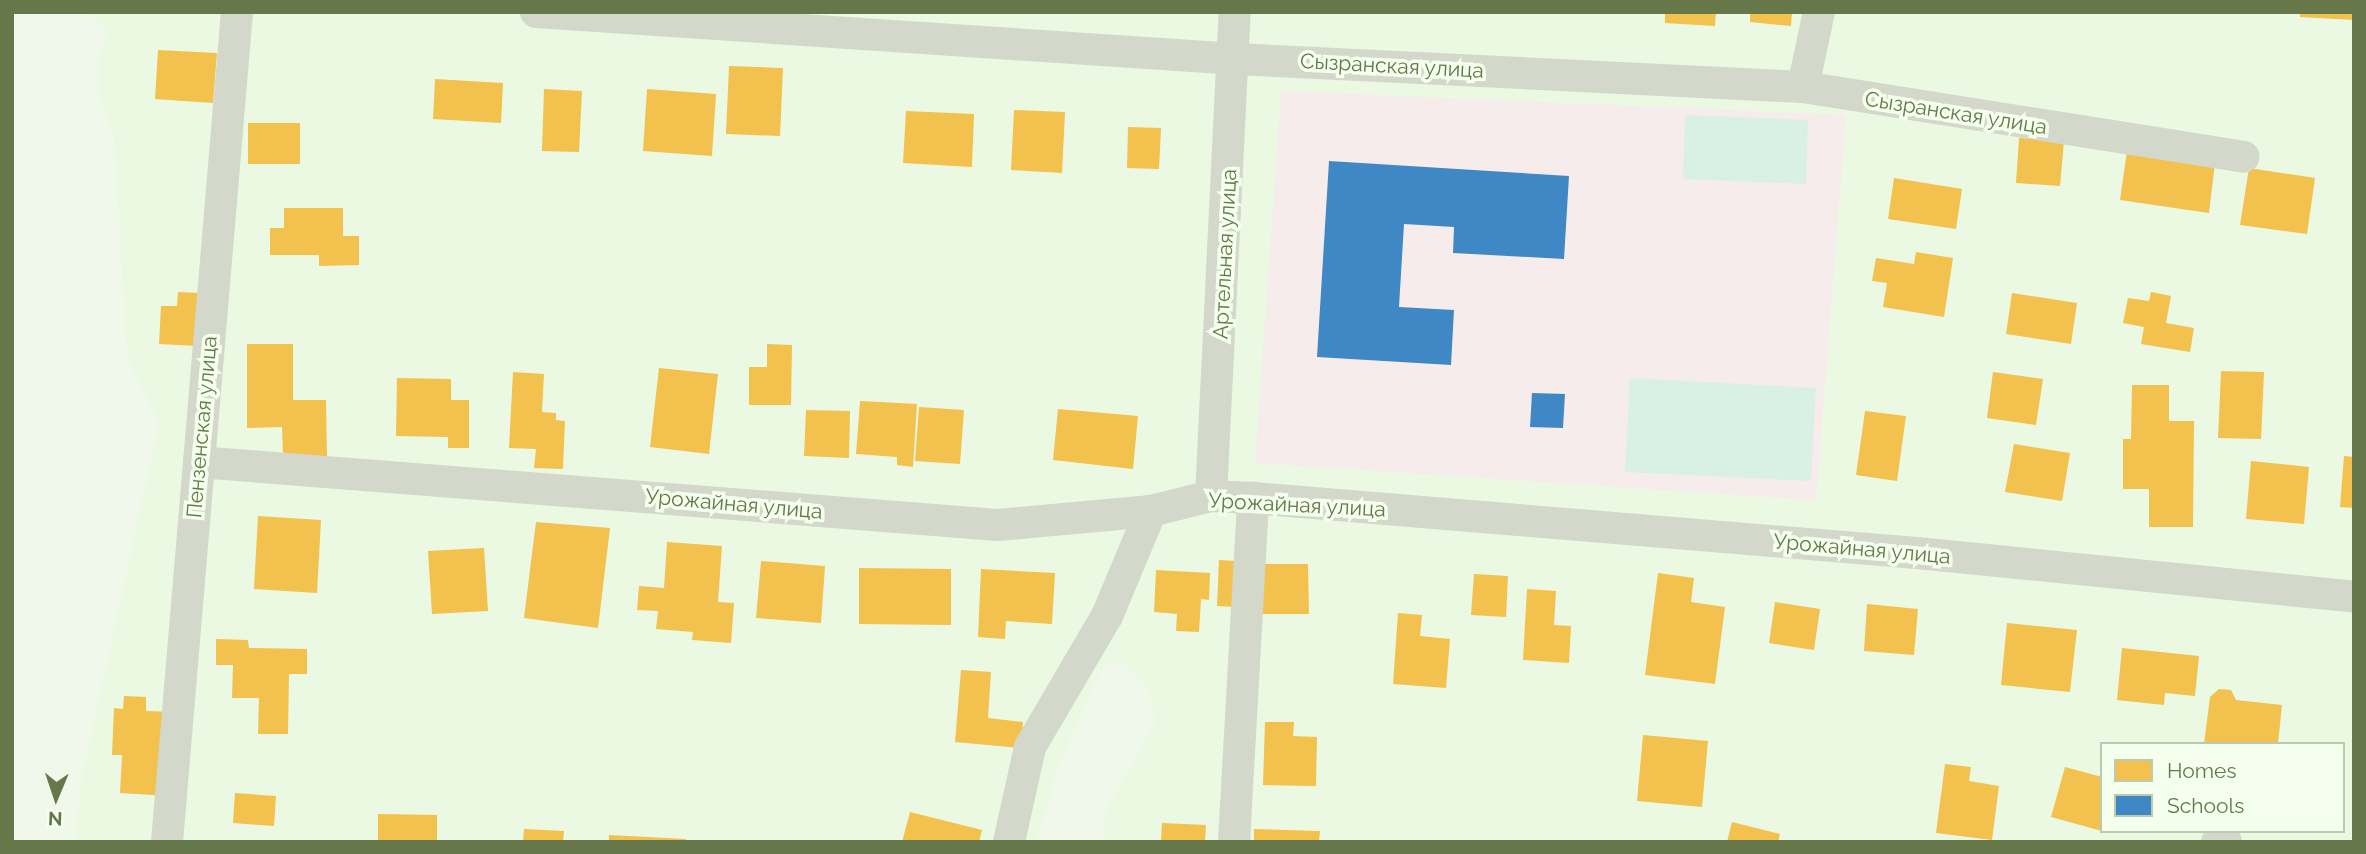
<!DOCTYPE html>
<meta charset="utf-8">
<style>
body{margin:0}
#map{position:relative;width:2366px;height:854px;overflow:hidden;background:#f0f8ec;font-family:Raleway,sans-serif}
div>[style]{position:absolute}
.residential>*{inset:0;background:#ebf9e3}
.education>*{inset:0;background:#f6eceb}
.green>*{inset:0;background:#d8f1e4}
.homes>*{inset:0;background:#f2c14e}
.schools>*{inset:0;background:#3f88c5}
.minor>*{height:32px;margin:-16px;padding:0 16px;transform-origin:16px;border-radius:16px;background:#d3d8ca}
span{translate:-50% -50%;white-space:nowrap;text-align:center;line-height:1.15;-webkit-text-stroke:7px #f4ffee;paint-order:stroke}
.street-label{font-size:21px;color:#667849}
.frame{position:absolute;inset:0;border:14px solid #667849;pointer-events:none}
.legend{position:absolute;left:2100px;top:742px;width:245px;height:91px;box-sizing:border-box;background:#f4ffee;border:2px solid #bbc9ac;margin:0;padding:9px 12px;list-style:none;font-size:21px;color:#667849}
.legend li{display:flex;align-items:center;gap:14px;height:35px}
.legend b{width:35px;border:2px solid #bbc9ac}
.north{position:absolute;left:21px;top:763px;width:70px;height:70px;-webkit-text-stroke:5px #f4ffee;paint-order:stroke;rotate:182deg;font-size:19px;font-weight:700;line-height:28px;text-align:center;color:#667849}
.north::after{content:'';display:block;margin:auto;width:24px;height:32px;background:#667849;clip-path:polygon(50% 0,100% 100%,50% 72%,0 100%)}
</style>
<div id="map">
<div class="residential">
<i style="clip-path:polygon(evenodd,85px 12px,2354px 12px,2354px 842px,1105px 842px,1105px 812px,1156px 721px,1147px 688px,1125px 663px,1108px 663px,1098px 676px,1057px 769px,1037px 842px,75px 842px,81px 782px,159px 423px,127px 358px,114px 139px,98px 93px,99px 59px,108px 31px,85px 12px,2102px 744px,2343px 744px,2343px 831px,2102px 831px,2102px 744px)"></i>
</div>
<div class="education">
<i style="clip-path:polygon(1281px 91px,1846px 115px,1816px 500px,1255px 463px)"></i>
</div>
<div class="green">
<i style="clip-path:polygon(1685px 115px,1808px 120px,1806px 184px,1683px 179px)"></i>
<i style="clip-path:polygon(1630px 378px,1816px 388px,1811px 481px,1625px 472px)"></i>
</div>
<div class="homes">
<i style="clip-path:polygon(1665px 12px,1716px 12px,1715px 26px,1665px 23px)"></i>
<i style="clip-path:polygon(1750px 12px,1792px 12px,1791px 26px,1750px 22px)"></i>
<i style="clip-path:polygon(2300px 12px,2354px 12px,2354px 20px,2300px 17px)"></i>
<i style="clip-path:polygon(158px 50px,217px 53px,213px 103px,155px 99px)"></i>
<i style="clip-path:polygon(729px 66px,783px 68px,780px 136px,726px 134px)"></i>
<i style="clip-path:polygon(435px 79px,503px 83px,501px 123px,433px 119px)"></i>
<i style="clip-path:polygon(544px 89px,582px 91px,579px 152px,542px 151px)"></i>
<i style="clip-path:polygon(647px 89px,716px 94px,712px 156px,643px 151px)"></i>
<i style="clip-path:polygon(1014px 110px,1065px 112px,1062px 173px,1011px 170px)"></i>
<i style="clip-path:polygon(906px 111px,974px 114px,972px 167px,903px 163px)"></i>
<i style="clip-path:polygon(248px 123px,300px 123px,300px 164px,248px 164px)"></i>
<i style="clip-path:polygon(1128px 127px,1161px 128px,1159px 169px,1127px 168px)"></i>
<i style="clip-path:polygon(2019px 138px,2064px 141px,2060px 186px,2016px 183px)"></i>
<i style="clip-path:polygon(2127px 151px,2215px 163px,2209px 213px,2120px 200px)"></i>
<i style="clip-path:polygon(2249px 168px,2315px 178px,2307px 234px,2240px 225px)"></i>
<i style="clip-path:polygon(1894px 178px,1962px 189px,1956px 229px,1888px 219px)"></i>
<i style="clip-path:polygon(284px 208px,343px 208px,343px 236px,359px 236px,359px 265px,319px 266px,319px 255px,270px 255px,270px 228px,284px 228px)"></i>
<i style="clip-path:polygon(1916px 252px,1953px 258px,1944px 317px,1883px 307px,1887px 283px,1872px 281px,1876px 258px,1914px 264px)"></i>
<i style="clip-path:polygon(178px 292px,200px 293px,198px 346px,159px 344px,161px 306px,177px 306px)"></i>
<i style="clip-path:polygon(2151px 292px,2171px 296px,2166px 323px,2194px 328px,2190px 352px,2141px 344px,2144px 327px,2123px 323px,2128px 298px,2149px 301px)"></i>
<i style="clip-path:polygon(2012px 293px,2077px 303px,2071px 344px,2006px 334px)"></i>
<i style="clip-path:polygon(247px 344px,293px 344px,293px 400px,326px 400px,327px 456px,283px 456px,282px 427px,247px 428px)"></i>
<i style="clip-path:polygon(767px 344px,792px 345px,791px 405px,749px 405px,749px 367px,767px 367px)"></i>
<i style="clip-path:polygon(659px 368px,718px 374px,709px 454px,650px 447px)"></i>
<i style="clip-path:polygon(2221px 371px,2264px 372px,2261px 439px,2218px 438px)"></i>
<i style="clip-path:polygon(513px 372px,544px 374px,542px 412px,556px 413px,556px 420px,565px 421px,563px 469px,534px 468px,536px 449px,509px 448px)"></i>
<i style="clip-path:polygon(1993px 372px,2043px 379px,2036px 425px,1987px 418px)"></i>
<i style="clip-path:polygon(397px 378px,451px 379px,451px 400px,469px 400px,469px 448px,448px 448px,448px 437px,396px 436px)"></i>
<i style="clip-path:polygon(2132px 385px,2169px 385px,2169px 421px,2194px 421px,2193px 527px,2149px 527px,2149px 489px,2123px 489px,2123px 439px,2131px 439px)"></i>
<i style="clip-path:polygon(860px 401px,917px 404px,913px 467px,897px 465px,897px 457px,856px 454px)"></i>
<i style="clip-path:polygon(919px 407px,964px 410px,960px 464px,915px 461px)"></i>
<i style="clip-path:polygon(1058px 409px,1138px 416px,1133px 469px,1053px 460px)"></i>
<i style="clip-path:polygon(806px 410px,850px 411px,849px 458px,804px 456px)"></i>
<i style="clip-path:polygon(1865px 411px,1906px 416px,1897px 481px,1856px 475px)"></i>
<i style="clip-path:polygon(2014px 444px,2070px 453px,2062px 501px,2005px 492px)"></i>
<i style="clip-path:polygon(2344px 456px,2354px 457px,2354px 508px,2340px 507px)"></i>
<i style="clip-path:polygon(2251px 461px,2309px 467px,2304px 524px,2246px 519px)"></i>
<i style="clip-path:polygon(258px 516px,321px 520px,317px 593px,254px 589px)"></i>
<i style="clip-path:polygon(536px 522px,610px 528px,598px 628px,524px 618px)"></i>
<i style="clip-path:polygon(667px 542px,722px 546px,718px 602px,734px 603px,731px 643px,692px 640px,693px 632px,656px 629px,658px 611px,637px 610px,639px 586px,664px 588px)"></i>
<i style="clip-path:polygon(484px 548px,488px 611px,432px 614px,428px 551px)"></i>
<i style="clip-path:polygon(1219px 560px,1237px 561px,1235px 607px,1217px 606px)"></i>
<i style="clip-path:polygon(761px 561px,825px 566px,821px 623px,756px 618px)"></i>
<i style="clip-path:polygon(1260px 564px,1308px 564px,1309px 614px,1261px 614px)"></i>
<i style="clip-path:polygon(859px 568px,951px 569px,951px 625px,859px 624px)"></i>
<i style="clip-path:polygon(981px 569px,1055px 573px,1052px 624px,1006px 621px,1005px 639px,978px 637px)"></i>
<i style="clip-path:polygon(1156px 570px,1210px 573px,1209px 600px,1201px 599px,1199px 632px,1176px 631px,1177px 614px,1154px 612px)"></i>
<i style="clip-path:polygon(1658px 573px,1694px 578px,1691px 602px,1725px 607px,1715px 684px,1645px 675px)"></i>
<i style="clip-path:polygon(1474px 574px,1508px 576px,1506px 617px,1471px 615px)"></i>
<i style="clip-path:polygon(1527px 589px,1556px 591px,1554px 625px,1571px 626px,1569px 663px,1523px 660px)"></i>
<i style="clip-path:polygon(1775px 602px,1820px 609px,1814px 650px,1769px 643px)"></i>
<i style="clip-path:polygon(1867px 604px,1918px 609px,1914px 655px,1864px 651px)"></i>
<i style="clip-path:polygon(1398px 613px,1422px 615px,1420px 636px,1450px 639px,1446px 688px,1393px 684px)"></i>
<i style="clip-path:polygon(2007px 623px,2077px 630px,2070px 692px,2001px 685px)"></i>
<i style="clip-path:polygon(216px 639px,248px 640px,249px 648px,307px 649px,307px 674px,289px 674px,288px 734px,258px 734px,259px 698px,232px 698px,233px 665px,216px 665px)"></i>
<i style="clip-path:polygon(2122px 648px,2199px 656px,2195px 696px,2165px 693px,2164px 705px,2117px 700px)"></i>
<i style="clip-path:polygon(961px 670px,991px 672px,988px 718px,1023px 722px,1021px 748px,955px 742px)"></i>
<i style="clip-path:polygon(2219px 689px,2231px 690px,2236px 700px,2282px 705px,2278px 744px,2204px 744px,2210px 697px)"></i>
<i style="clip-path:polygon(124px 696px,146px 697px,146px 711px,174px 712px,169px 796px,120px 793px,122px 755px,112px 755px,114px 708px,123px 709px)"></i>
<i style="clip-path:polygon(1265px 722px,1294px 722px,1293px 736px,1317px 737px,1316px 786px,1263px 785px)"></i>
<i style="clip-path:polygon(1643px 735px,1708px 741px,1702px 807px,1637px 801px)"></i>
<i style="clip-path:polygon(1945px 764px,1971px 767px,1969px 781px,1999px 786px,1992px 840px,1936px 833px)"></i>
<i style="clip-path:polygon(2065px 767px,2102px 777px,2102px 831px,2051px 817px)"></i>
<i style="clip-path:polygon(235px 793px,276px 796px,274px 826px,233px 823px)"></i>
<i style="clip-path:polygon(910px 812px,982px 830px,979px 842px,902px 842px)"></i>
<i style="clip-path:polygon(378px 814px,437px 815px,437px 842px,378px 842px)"></i>
<i style="clip-path:polygon(1732px 822px,1780px 834px,1778px 842px,1727px 842px)"></i>
<i style="clip-path:polygon(1162px 823px,1206px 825px,1205px 842px,1161px 842px)"></i>
<i style="clip-path:polygon(524px 829px,564px 831px,563px 842px,523px 842px)"></i>
<i style="clip-path:polygon(1254px 829px,1320px 831px,1319px 842px,1254px 842px)"></i>
<i style="clip-path:polygon(609px 835px,686px 839px,686px 842px,609px 842px)"></i>
</div>
<div class="schools">
<i style="clip-path:polygon(1329px 161px,1569px 176px,1564px 259px,1453px 253px,1454px 227px,1404px 224px,1399px 307px,1454px 310px,1451px 365px,1317px 357px)"></i>
<i style="clip-path:polygon(1532px 393px,1565px 394px,1563px 428px,1530px 427px)"></i>
</div>
<div class="minor">
<i style="left:536px;top:12px;width:702px;rotate:3.84deg"></i>
<i style="left:1236px;top:59px;width:568px;rotate:2.83deg"></i>
<i style="left:1803px;top:87px;width:446px;rotate:9deg"></i>
<i style="left:1803px;top:87px;width:77px;rotate:-78deg"></i>
<i style="left:199px;top:462px;width:801px;rotate:4.51deg"></i>
<i style="left:998px;top:525px;width:154px;rotate:-5.2deg"></i>
<i style="left:1151px;top:511px;width:62px;rotate:-14deg"></i>
<i style="left:1211px;top:496px;width:42px;rotate:2.7deg"></i>
<i style="left:1253px;top:498px;width:666px;rotate:4.74deg"></i>
<i style="left:1917px;top:553px;width:439px;rotate:5.7deg"></i>
<i style="left:1211px;top:496px;width:485px;rotate:-87.2deg"></i>
<i style="left:167px;top:842px;width:833px;rotate:-85.18deg"></i>
<i style="left:1009px;top:842px;width:97px;rotate:-77.5deg"></i>
<i style="left:1030px;top:747px;width:152px;rotate:-59.6deg"></i>
<i style="left:1107px;top:616px;width:114px;rotate:-67.3deg"></i>
<i style="left:1234px;top:842px;width:345px;rotate:-86.8deg"></i>
<i style="left:2217px;top:842px;width:9px"></i>
</div>
<div class="street-label">
<span style="left:1392px;top:66px;rotate:3deg">Сызранская улица</span>
<span style="left:1956px;top:113px;rotate:9deg">Сызранская улица</span>
<span style="left:1225px;top:254px;rotate:-87deg">Артельная улица</span>
<span style="left:202px;top:427px;rotate:-85deg">Пензенская улица</span>
<span style="left:734px;top:504px;rotate:5deg">Урожайная улица</span>
<span style="left:1297px;top:505px;rotate:3deg">Урожайная улица</span>
<span style="left:1862px;top:549px;rotate:5deg">Урожайная улица</span>
</div>
<div class="frame"></div>
<ul class="legend">
<li><b style="height:19px;background:#f2c14e"></b>Homes</li>
<li><b style="height:19px;background:#3f88c5"></b>Schools</li>
</ul>
<div class="north">N</div>
</div>
